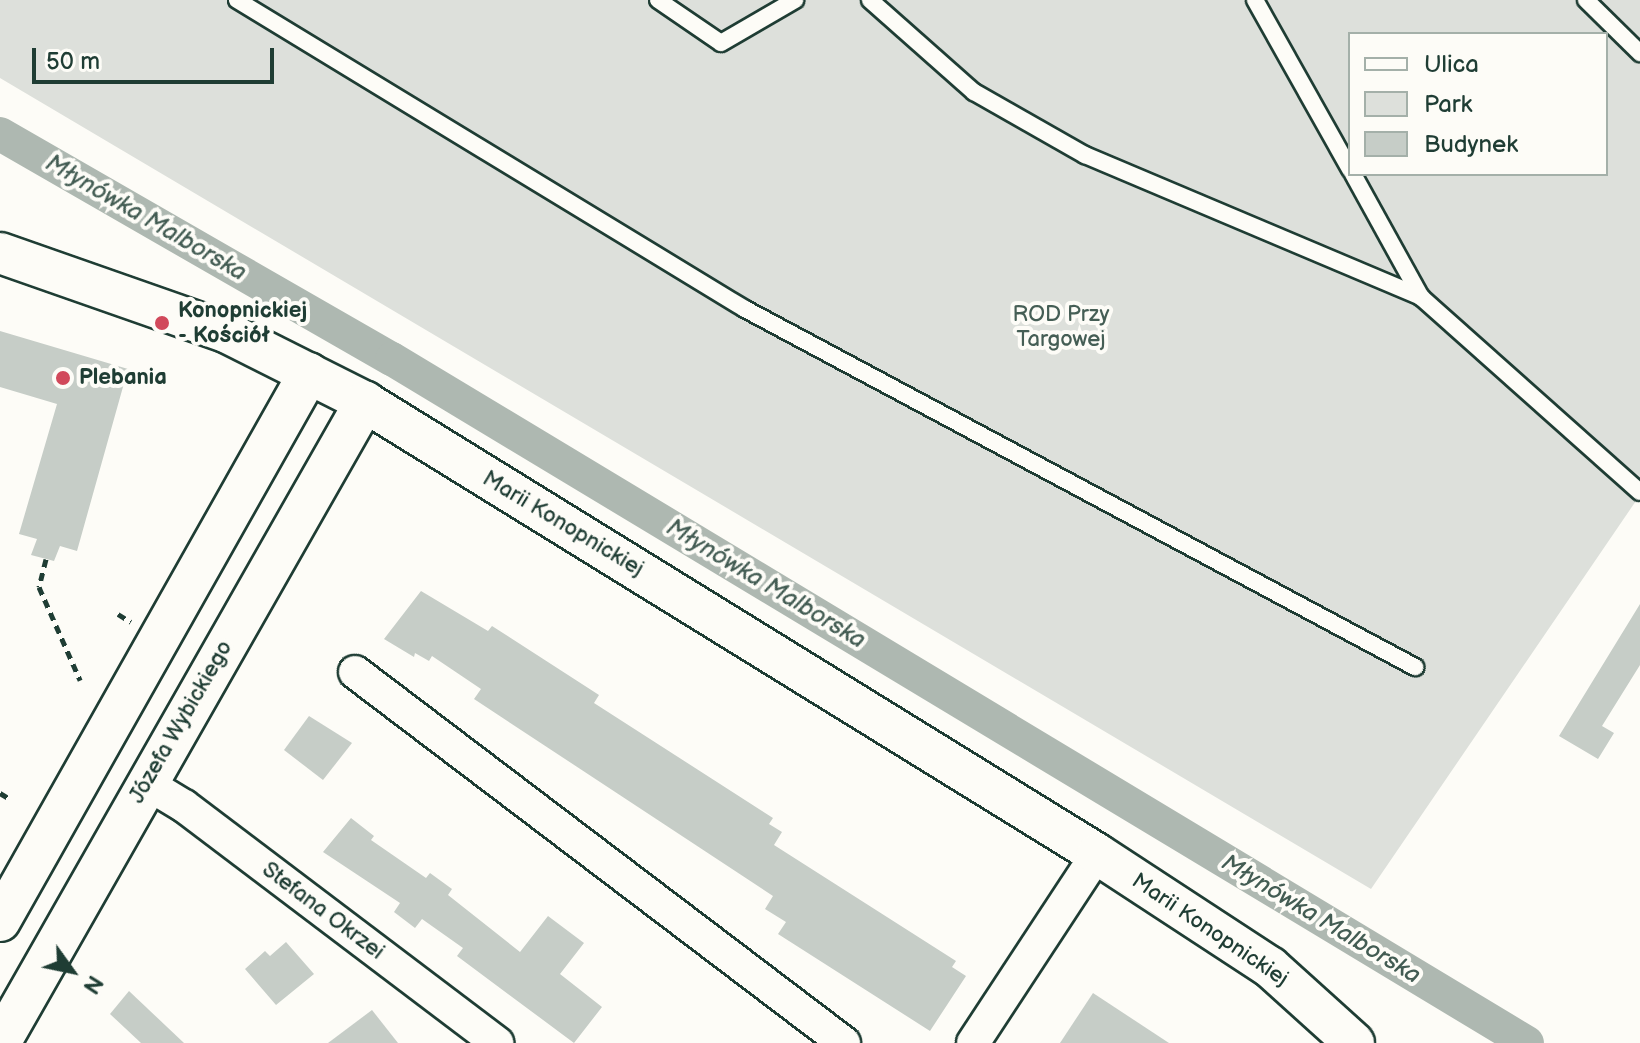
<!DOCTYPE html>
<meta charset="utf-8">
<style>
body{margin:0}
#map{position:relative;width:1640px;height:1043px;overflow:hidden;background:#fdfcf7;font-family:"Balsamiq Sans",sans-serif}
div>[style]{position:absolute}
.green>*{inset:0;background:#dde0db}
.canal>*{height:34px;margin:-17px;padding:0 17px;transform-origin:17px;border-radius:17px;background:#aeb8b1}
.building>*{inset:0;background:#c6cdc7}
.path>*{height:5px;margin-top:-2.5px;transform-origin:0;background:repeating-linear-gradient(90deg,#1f3d34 0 8px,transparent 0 14px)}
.roads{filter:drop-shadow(2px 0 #1f3d34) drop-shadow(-2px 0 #1f3d34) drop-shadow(0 2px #1f3d34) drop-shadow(0 -2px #1f3d34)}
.service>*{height:16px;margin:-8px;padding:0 8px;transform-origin:8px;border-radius:8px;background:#fdfcf7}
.minor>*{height:32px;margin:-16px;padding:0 16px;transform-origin:16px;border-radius:16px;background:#fdfcf7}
.tertiary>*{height:40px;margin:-20px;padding:0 20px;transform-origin:20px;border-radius:20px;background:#fdfcf7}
.dots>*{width:22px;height:22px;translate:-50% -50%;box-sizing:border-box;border:4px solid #fdfcf7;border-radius:50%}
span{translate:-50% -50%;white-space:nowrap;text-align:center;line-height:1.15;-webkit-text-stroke:8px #fdfcf7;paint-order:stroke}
.poi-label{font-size:22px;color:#1f3d34;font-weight:700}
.left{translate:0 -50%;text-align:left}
.park-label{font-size:22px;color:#455e55}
.street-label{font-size:22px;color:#1f3d34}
.water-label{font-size:24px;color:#435c53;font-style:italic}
.legend{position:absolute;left:1348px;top:32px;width:260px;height:144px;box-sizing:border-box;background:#fdfcf7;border:2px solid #a4b0a9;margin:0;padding:10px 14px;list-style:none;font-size:24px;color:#1f3d34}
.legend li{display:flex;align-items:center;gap:16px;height:40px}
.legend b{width:40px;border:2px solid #a4b0a9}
.north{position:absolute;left:32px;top:931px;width:80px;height:80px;-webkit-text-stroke:6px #fdfcf7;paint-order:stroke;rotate:123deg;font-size:22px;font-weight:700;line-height:32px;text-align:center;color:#1f3d34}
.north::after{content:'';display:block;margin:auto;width:28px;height:36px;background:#1f3d34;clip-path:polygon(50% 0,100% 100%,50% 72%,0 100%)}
.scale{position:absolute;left:32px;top:48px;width:242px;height:36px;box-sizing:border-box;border:4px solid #1f3d34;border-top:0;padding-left:10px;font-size:24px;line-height:28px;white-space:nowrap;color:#1f3d34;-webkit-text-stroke:6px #fdfcf7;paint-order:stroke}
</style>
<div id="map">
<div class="green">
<i style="clip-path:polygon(evenodd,0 0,1640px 0,1640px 495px,1371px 889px,0 78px,0 0,1350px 34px,1606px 34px,1606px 174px,1350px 174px,1350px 34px)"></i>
</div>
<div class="canal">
<i style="left:0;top:134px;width:452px;rotate:29.9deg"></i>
<i style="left:392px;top:359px;width:1325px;rotate:31.07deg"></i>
</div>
<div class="building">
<i style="clip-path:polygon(0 331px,128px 369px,77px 551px,60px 546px,54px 561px,31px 555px,37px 539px,19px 534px,57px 404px,0 387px)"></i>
<i style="clip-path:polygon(421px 591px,488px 631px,492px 626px,599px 695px,594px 703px,773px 818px,769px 824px,782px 832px,774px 845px,956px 961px,952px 967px,966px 976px,930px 1031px,778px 934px,786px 922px,765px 909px,773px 896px,474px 699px,481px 689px,432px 656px,429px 661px,415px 653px,414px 657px,384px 639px)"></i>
<i style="clip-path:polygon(1640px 604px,1640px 665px,1602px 726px,1614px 733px,1598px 759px,1559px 736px)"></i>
<i style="clip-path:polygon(309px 716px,352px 743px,323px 780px,284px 750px)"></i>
<i style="clip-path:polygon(351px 818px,374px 836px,371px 840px,426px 878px,430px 873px,452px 889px,448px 895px,520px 952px,548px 916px,584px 943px,560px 974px,602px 1007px,574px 1043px,457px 956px,463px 948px,422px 919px,415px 928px,394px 912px,400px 903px,323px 852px)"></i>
<i style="clip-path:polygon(286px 942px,314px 974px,276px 1005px,245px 969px,265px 951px,270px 956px)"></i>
<i style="clip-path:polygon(129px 991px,184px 1043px,141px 1043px,110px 1014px)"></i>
<i style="clip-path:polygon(1093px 993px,1169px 1043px,1060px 1043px)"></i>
<i style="clip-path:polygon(372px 1010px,398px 1043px,328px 1043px)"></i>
</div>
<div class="path">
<i style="left:46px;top:559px;width:29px;rotate:104deg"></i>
<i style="left:39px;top:587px;width:102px;rotate:66.2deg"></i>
<i style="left:118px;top:614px;width:15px;rotate:32deg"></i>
<i style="left:0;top:793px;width:12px;rotate:31deg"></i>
</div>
<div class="roads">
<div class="service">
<i style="left:237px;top:0;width:595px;rotate:31.31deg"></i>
<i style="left:745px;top:309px;width:760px;rotate:28.12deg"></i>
<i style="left:658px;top:0;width:76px;rotate:34.3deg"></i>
<i style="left:721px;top:43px;width:86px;rotate:-30.2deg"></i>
<i style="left:870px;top:0;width:139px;rotate:41.5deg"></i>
<i style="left:974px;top:92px;width:128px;rotate:29.6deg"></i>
<i style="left:1085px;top:155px;width:365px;rotate:22.9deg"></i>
<i style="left:1421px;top:297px;width:293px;rotate:41.7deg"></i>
<i style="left:1255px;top:0;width:194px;rotate:60.7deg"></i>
<i style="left:1586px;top:0;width:76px;rotate:44.5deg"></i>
<i style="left:1353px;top:174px;width:141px;rotate:61.1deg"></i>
</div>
<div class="minor">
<i style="left:355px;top:672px;width:614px;rotate:37.19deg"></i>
<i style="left:146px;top:783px;width:44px;rotate:31.2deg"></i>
<i style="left:184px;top:806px;width:393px;rotate:37.1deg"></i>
<i style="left:973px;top:1043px;width:226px;rotate:-56.7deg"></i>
</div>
<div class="tertiary">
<i style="left:0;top:253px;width:239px;rotate:19.3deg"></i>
<i style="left:226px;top:332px;width:156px;rotate:26.7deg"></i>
<i style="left:365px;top:402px;width:860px;rotate:31.69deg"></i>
<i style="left:1097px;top:854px;width:207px;rotate:33.2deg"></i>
<i style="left:1270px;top:967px;width:113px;rotate:42.1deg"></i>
<i style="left:0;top:921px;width:629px;rotate:-60.58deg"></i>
<i style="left:0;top:1043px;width:738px;rotate:-60.34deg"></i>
</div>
</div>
<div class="dots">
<i style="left:162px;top:323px;background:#d1495b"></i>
<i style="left:63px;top:378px;background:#d1495b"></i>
</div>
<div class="poi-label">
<span class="left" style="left:178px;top:323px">Konopnickiej<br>- Kościół</span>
<span class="left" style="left:79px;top:378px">Plebania</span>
</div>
<div class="park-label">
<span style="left:1061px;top:327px">ROD Przy<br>Targowej</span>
</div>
<div class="street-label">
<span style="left:563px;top:524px;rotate:31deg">Marii Konopnickiej</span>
<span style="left:181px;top:722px;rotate:-60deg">Józefa Wybickiego</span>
<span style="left:323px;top:911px;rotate:37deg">Stefana Okrzei</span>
<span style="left:1210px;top:930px;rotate:34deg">Marii Konopnickiej</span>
</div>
<div class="water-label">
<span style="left:146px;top:218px;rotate:30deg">Młynówka Malborska</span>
<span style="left:766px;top:584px;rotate:31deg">Młynówka Malborska</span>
<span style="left:1321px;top:919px;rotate:31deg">Młynówka Malborska</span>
</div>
<ul class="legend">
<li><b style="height:10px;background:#fdfcf7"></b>Ulica</li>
<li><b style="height:22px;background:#dde0db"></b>Park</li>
<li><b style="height:22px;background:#c6cdc7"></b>Budynek</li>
</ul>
<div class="north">N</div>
<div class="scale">50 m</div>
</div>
